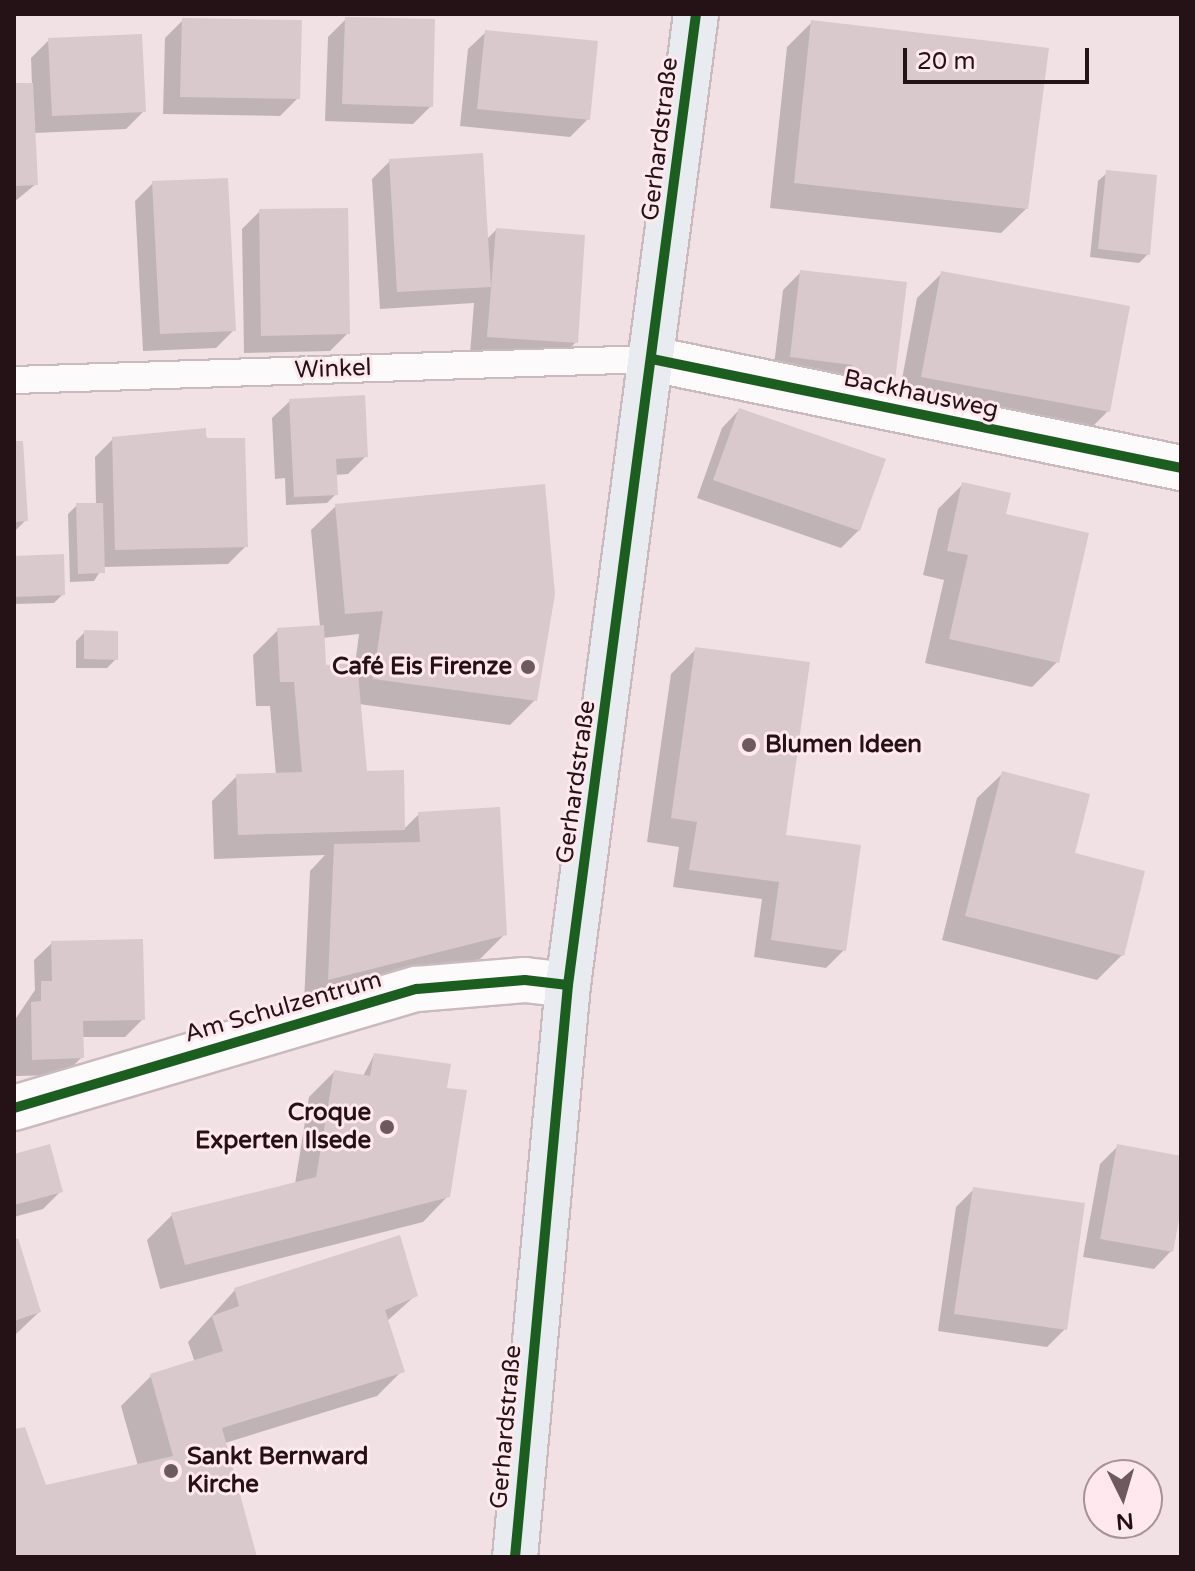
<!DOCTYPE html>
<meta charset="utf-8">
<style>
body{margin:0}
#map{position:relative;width:1195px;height:1571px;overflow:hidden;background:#f1e0e4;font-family:"Varela Round",sans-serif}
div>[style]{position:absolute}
.shadow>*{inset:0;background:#0003}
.building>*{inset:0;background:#d9c8cc}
.roads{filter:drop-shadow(2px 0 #cab9bd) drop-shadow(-2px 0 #cab9bd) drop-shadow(0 2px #cab9bd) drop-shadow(0 -2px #cab9bd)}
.lane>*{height:26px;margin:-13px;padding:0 13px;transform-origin:13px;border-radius:13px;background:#fdfafb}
.street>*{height:44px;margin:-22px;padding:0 22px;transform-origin:22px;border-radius:22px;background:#fdfafb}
.primary>*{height:44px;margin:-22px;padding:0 22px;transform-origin:22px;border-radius:22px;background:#e8ebf0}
.cycleway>*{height:10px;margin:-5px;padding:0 5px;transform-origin:5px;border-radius:5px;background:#1b5e20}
.dots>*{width:22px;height:22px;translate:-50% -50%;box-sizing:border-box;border:4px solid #ffe8ee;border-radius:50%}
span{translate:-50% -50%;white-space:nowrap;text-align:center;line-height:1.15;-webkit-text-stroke:6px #ffe8ee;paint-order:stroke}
.street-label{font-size:24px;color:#241217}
.poi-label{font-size:24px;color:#241217;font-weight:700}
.right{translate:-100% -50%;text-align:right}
.left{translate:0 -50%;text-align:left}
.frame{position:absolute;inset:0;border:16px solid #241217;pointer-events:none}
.north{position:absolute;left:1083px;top:1459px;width:80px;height:80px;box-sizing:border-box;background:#ffe8ee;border:2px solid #a79298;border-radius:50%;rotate:175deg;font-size:22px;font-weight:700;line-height:32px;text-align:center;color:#241217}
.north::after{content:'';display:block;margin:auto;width:28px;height:36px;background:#6c5a5f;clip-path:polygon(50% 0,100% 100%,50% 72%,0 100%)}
.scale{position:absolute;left:903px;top:48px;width:186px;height:36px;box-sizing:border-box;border:4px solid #241217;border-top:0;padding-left:10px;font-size:24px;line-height:28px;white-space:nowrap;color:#241217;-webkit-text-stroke:6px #ffe8ee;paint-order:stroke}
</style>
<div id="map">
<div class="shadow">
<i style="clip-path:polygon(346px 19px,431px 106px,413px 124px,325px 121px,328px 37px)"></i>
<i style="clip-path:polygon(183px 20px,298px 98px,280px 116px,163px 114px,165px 38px)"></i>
<i style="clip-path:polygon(812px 22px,1026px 209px,1001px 233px,770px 208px,787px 47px)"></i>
<i style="clip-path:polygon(486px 32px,588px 119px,570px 137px,460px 126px,468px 49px)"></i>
<i style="clip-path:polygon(49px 40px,144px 111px,126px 129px,34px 133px,36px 184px,14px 202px,14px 85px,32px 85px,31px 58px)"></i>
<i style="clip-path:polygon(390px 161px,486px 240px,496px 230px,576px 342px,558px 360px,470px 354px,474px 303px,380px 309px,372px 179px)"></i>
<i style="clip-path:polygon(1107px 173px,1148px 254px,1139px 263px,1090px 257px,1098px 181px)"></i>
<i style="clip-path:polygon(153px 183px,234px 330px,216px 348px,143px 351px,135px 201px)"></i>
<i style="clip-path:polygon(260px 211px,348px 333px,330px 351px,244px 353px,242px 229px)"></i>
<i style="clip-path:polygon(801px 272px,891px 396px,773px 374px,783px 290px)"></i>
<i style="clip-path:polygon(942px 273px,1108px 411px,1083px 436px,898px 401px,917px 298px)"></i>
<i style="clip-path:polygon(290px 401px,366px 456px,348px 474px,335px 475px,336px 494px,327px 503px,286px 505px,285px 478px,275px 479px,272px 418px)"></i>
<i style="clip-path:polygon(739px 410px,859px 530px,841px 548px,697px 498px,722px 428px)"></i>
<i style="clip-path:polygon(204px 430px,246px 546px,228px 564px,103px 567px,94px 581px,70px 582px,68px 514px,77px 505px,96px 505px,95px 457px,113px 439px)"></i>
<i style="clip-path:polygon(14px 443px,26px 520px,14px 532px)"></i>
<i style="clip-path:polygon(963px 484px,1004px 516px,1057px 662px,1032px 687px,925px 663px,944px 580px,923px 575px,938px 509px)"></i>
<i style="clip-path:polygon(evenodd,336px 506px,535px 700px,510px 725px,359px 704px,365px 773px,403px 830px,419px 814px,505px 934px,480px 959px,304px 1003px,310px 871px,325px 855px,214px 859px,212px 801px,237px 776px,276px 775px,270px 706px,256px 706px,253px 655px,278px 630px,320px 627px,311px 530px,336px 506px,359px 634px,355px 665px,324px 667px,323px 638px,359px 634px)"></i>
<i style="clip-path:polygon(14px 558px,63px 594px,54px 603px,14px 604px)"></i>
<i style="clip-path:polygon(85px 632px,116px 659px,107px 668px,76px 668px,76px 641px)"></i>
<i style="clip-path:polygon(696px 649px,784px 836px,844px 950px,826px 968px,754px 957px,762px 899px,673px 887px,679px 847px,647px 842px,671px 674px)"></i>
<i style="clip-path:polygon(1002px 774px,1072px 855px,1122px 955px,1097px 980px,942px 940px,977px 798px)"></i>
<i style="clip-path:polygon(52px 943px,143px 1019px,125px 1037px,81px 1037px,82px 1057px,64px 1075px,15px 1076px,14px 1021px,35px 990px,34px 960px)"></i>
<i style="clip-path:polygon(374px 1055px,445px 1089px,448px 1196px,423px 1222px,160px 1289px,147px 1240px,172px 1215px,295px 1184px,309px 1097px,334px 1072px,363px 1076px)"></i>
<i style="clip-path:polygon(1118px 1146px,1181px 1158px,1181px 1198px,1171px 1251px,1154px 1269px,1083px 1257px,1100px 1164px)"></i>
<i style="clip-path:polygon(14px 1156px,61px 1191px,43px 1209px,14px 1217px)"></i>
<i style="clip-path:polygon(974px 1189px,1065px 1329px,1047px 1347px,938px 1331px,956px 1207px)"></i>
<i style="clip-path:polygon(14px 1242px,39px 1312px,14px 1336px)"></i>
<i style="clip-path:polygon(235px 1290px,416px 1295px,386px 1322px,402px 1371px,377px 1396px,225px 1443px,254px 1557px,14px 1557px,14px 1432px,45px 1487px,138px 1466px,121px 1406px,151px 1376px,195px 1363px,188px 1342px)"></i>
</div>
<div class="building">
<i style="clip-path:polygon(345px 17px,435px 19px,433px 107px,342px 104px)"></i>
<i style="clip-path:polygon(182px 18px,302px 20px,300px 99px,180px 97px)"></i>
<i style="clip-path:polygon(811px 20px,1049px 48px,1028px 209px,794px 183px)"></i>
<i style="clip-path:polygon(485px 30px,598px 41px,590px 120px,477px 109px)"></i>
<i style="clip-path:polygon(142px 34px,146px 112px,52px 116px,48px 38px)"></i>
<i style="clip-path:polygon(14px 83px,33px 83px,38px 185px,14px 186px)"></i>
<i style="clip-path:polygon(483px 153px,491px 287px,397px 292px,389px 159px)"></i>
<i style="clip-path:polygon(1106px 170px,1157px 175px,1150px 255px,1098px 249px)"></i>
<i style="clip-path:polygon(228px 178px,236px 331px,160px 334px,152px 181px)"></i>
<i style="clip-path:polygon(348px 208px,350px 334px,261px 336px,259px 209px)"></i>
<i style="clip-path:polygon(496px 228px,585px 235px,578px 343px,487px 337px)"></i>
<i style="clip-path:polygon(800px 270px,907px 282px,893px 397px,849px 391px,852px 365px,790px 357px)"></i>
<i style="clip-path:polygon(941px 271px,1130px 306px,1110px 412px,921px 377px)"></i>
<i style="clip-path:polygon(365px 395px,368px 457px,336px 459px,338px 495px,294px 497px,289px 399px)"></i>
<i style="clip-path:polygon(739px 408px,886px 459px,860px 531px,713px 480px)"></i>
<i style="clip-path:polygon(206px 428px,206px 438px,245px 438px,248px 547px,115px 550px,112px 437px)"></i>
<i style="clip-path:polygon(14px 441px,23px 441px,28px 521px,14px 522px)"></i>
<i style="clip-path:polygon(962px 482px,1011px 493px,1006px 514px,1089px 533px,1059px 663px,949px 639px,968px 555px,947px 551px)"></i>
<i style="clip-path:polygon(545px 484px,555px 594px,537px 701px,373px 679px,383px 611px,345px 614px,335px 504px)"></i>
<i style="clip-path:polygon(76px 503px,103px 503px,105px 573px,78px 574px)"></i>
<i style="clip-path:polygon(64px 554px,65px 595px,14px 597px,14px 556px)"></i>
<i style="clip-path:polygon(324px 625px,326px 665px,357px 663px,367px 771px,404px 770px,405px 830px,238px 835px,236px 774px,302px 772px,294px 682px,280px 682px,277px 628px)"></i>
<i style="clip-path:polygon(84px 630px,118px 631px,118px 660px,84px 659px)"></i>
<i style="clip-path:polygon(695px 647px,810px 662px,786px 835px,861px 845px,846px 951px,771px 940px,779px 882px,689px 870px,697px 822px,671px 818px)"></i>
<i style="clip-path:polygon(1002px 771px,1090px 794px,1075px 853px,1145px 871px,1124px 956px,965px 916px)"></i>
<i style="clip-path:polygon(500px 807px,507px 935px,328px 980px,334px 844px,420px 842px,418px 812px)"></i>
<i style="clip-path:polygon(143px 939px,145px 1020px,83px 1021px,84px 1058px,32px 1060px,31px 1002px,41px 1001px,41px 981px,52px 981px,51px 941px)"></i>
<i style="clip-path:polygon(374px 1053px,451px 1064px,447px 1088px,467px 1090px,450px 1197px,185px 1265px,171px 1213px,316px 1177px,334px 1070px,370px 1076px)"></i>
<i style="clip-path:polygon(50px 1144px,63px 1192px,14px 1205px,14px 1154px)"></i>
<i style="clip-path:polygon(1117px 1144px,1181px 1156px,1181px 1209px,1173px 1252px,1100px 1239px)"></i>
<i style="clip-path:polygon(973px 1187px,1085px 1203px,1067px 1330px,954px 1314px)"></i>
<i style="clip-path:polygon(400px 1235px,418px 1296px,385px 1310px,405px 1372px,222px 1428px,257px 1557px,14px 1557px,14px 1429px,25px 1427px,46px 1485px,173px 1456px,150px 1374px,223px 1351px,212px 1316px,239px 1306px,234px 1288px)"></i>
<i style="clip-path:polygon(18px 1238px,41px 1312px,14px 1321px,14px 1240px)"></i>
</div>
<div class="roads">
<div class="lane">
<i style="left:14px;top:380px;width:638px;rotate:-1.89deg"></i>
</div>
<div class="street">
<i style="left:652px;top:359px;width:540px;rotate:11.64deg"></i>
<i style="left:14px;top:1108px;width:420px;rotate:-16.5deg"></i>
<i style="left:417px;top:989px;width:108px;rotate:-4.8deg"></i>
<i style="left:525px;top:980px;width:43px;rotate:6.6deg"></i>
</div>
<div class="primary">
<i style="left:515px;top:1557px;width:574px;rotate:-84.71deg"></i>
<i style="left:568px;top:985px;width:979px;rotate:-82.49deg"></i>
</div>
</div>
<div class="cycleway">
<i style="left:652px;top:359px;width:540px;rotate:11.64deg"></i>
<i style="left:14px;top:1108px;width:420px;rotate:-16.5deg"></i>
<i style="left:417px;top:989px;width:108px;rotate:-4.8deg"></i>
<i style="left:525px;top:980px;width:43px;rotate:6.6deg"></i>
<i style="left:515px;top:1557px;width:574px;rotate:-84.71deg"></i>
<i style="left:568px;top:985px;width:979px;rotate:-82.49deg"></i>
</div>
<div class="dots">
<i style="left:528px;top:667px;background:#6c5a5f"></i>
<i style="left:749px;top:745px;background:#6c5a5f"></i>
<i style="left:387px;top:1127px;background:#6c5a5f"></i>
<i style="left:171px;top:1471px;background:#6c5a5f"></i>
</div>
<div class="street-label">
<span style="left:660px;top:139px;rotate:-83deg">Gerhardstraße</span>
<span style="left:333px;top:369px;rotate:-2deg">Winkel</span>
<span style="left:921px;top:394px;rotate:12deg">Backhausweg</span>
<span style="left:576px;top:782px;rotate:-82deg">Gerhardstraße</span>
<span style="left:283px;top:1007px;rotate:-16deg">Am Schulzentrum</span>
<span style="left:506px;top:1427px;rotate:-85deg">Gerhardstraße</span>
</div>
<div class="poi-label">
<span class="right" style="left:512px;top:667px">Café Eis Firenze</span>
<span class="left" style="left:765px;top:745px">Blumen Ideen</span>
<span class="right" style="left:371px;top:1127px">Croque<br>Experten Ilsede</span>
<span class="left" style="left:187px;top:1471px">Sankt Bernward<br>Kirche</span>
</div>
<div class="frame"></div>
<div class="north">N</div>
<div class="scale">20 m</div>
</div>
